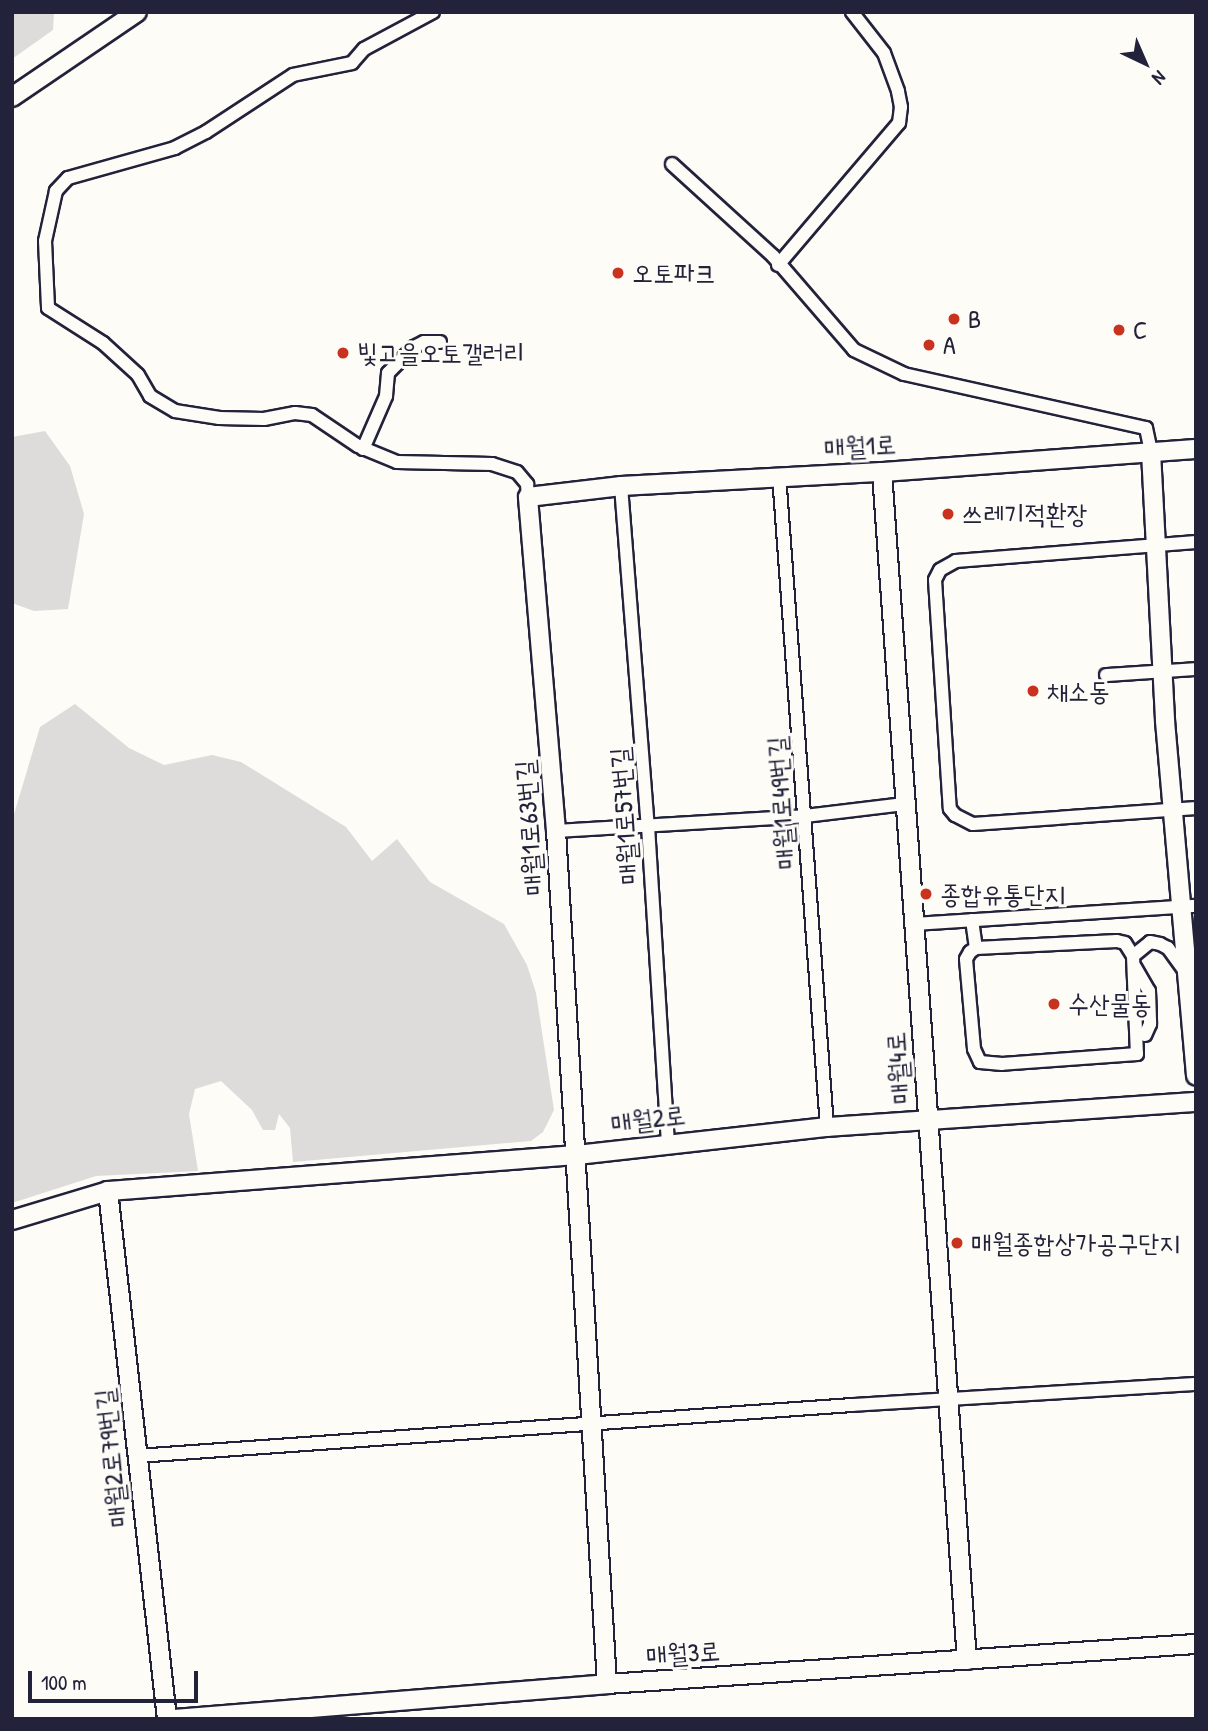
<!DOCTYPE html>
<meta charset="utf-8">
<style>
body{margin:0}
#map{position:relative;width:1208px;height:1731px;overflow:hidden;background:#fdfcf7;font-family:"Patrick Hand","Poor Story",sans-serif}
div>[style]{position:absolute}
.green>*{inset:0;background:#dddcdb}
.roads{filter:drop-shadow(2px 0 #22223b) drop-shadow(-2px 0 #22223b) drop-shadow(0 2px #22223b) drop-shadow(0 -2px #22223b)}
.street>*{height:12px;margin:-6px;padding:0 6px;transform-origin:6px;border-radius:6px;background:#fdfcf7}
.secondary>*{height:18px;margin:-9px;padding:0 9px;transform-origin:9px;border-radius:9px;background:#fdfcf7}
.dots>*{width:19px;height:19px;translate:-50% -50%;box-sizing:border-box;border:4px solid #fdfcf7;border-radius:50%}
span{translate:-50% -50%;white-space:nowrap;text-align:center;line-height:1.15;-webkit-text-stroke:6px #fdfcf7;paint-order:stroke}
.poi-label{font-size:26px;color:#22223b}
.left{translate:0 -50%;text-align:left}
.street-label{font-size:26px;color:#22223b}
.frame{position:absolute;inset:0;border:14px solid #22223b;pointer-events:none}
.north{position:absolute;left:1110px;top:28px;width:70px;height:70px;-webkit-text-stroke:5px #fdfcf7;paint-order:stroke;rotate:136deg;font-size:19px;font-weight:700;line-height:28px;text-align:center;color:#22223b}
.north::after{content:'';display:block;margin:auto;width:24px;height:32px;background:#22223b;clip-path:polygon(50% 0,100% 100%,50% 72%,0 100%)}
.scale{position:absolute;left:28px;top:1671px;width:170px;height:32px;box-sizing:border-box;border:4px solid #22223b;border-top:0;padding-left:9px;font-size:21px;line-height:24px;white-space:nowrap;color:#22223b;-webkit-text-stroke:5px #fdfcf7;paint-order:stroke}
</style>
<div id="map">
<div class="green">
<i style="clip-path:polygon(12px 12px,54px 12px,53px 30px,12px 59px)"></i>
<i style="clip-path:polygon(45px 431px,70px 466px,84px 514px,68px 609px,34px 611px,12px 603px,12px 437px)"></i>
<i style="clip-path:polygon(75px 704px,129px 748px,164px 765px,212px 755px,241px 762px,346px 827px,372px 861px,397px 839px,430px 882px,504px 924px,527px 965px,536px 993px,554px 1110px,543px 1132px,531px 1141px,293px 1162px,290px 1128px,279px 1114px,275px 1130px,263px 1130px,252px 1110px,221px 1081px,195px 1089px,189px 1114px,198px 1171px,96px 1176px,12px 1203px,12px 821px,40px 727px)"></i>
</div>
<div class="roads">
<div class="street">
<i style="left:433px;top:12px;width:78px;rotate:151.8deg"></i>
<i style="left:364px;top:49px;width:18px;rotate:131deg"></i>
<i style="left:352px;top:63px;width:60px;rotate:168.5deg"></i>
<i style="left:293px;top:75px;width:104px;rotate:146.8deg"></i>
<i style="left:206px;top:132px;width:35px;rotate:153deg"></i>
<i style="left:175px;top:148px;width:111px;rotate:164.3deg"></i>
<i style="left:68px;top:178px;width:18px;rotate:133deg"></i>
<i style="left:56px;top:191px;width:51px;rotate:102.4deg"></i>
<i style="left:45px;top:241px;width:67px;rotate:87.4deg"></i>
<i style="left:48px;top:308px;width:65px;rotate:32.5deg"></i>
<i style="left:103px;top:343px;width:47px;rotate:42.4deg"></i>
<i style="left:138px;top:375px;width:24px;rotate:60deg"></i>
<i style="left:150px;top:396px;width:29px;rotate:31deg"></i>
<i style="left:175px;top:411px;width:45px;rotate:9deg"></i>
<i style="left:219px;top:418px;width:45px;rotate:1.3deg"></i>
<i style="left:264px;top:419px;width:32px;rotate:-11deg"></i>
<i style="left:295px;top:413px;width:17px;rotate:7deg"></i>
<i style="left:312px;top:415px;width:55px;rotate:34deg"></i>
<i style="left:358px;top:446px;width:42px;rotate:22.3deg"></i>
<i style="left:397px;top:462px;width:95px;rotate:1.2deg"></i>
<i style="left:492px;top:464px;width:26px;rotate:18deg"></i>
<i style="left:517px;top:472px;width:16px;rotate:50deg"></i>
<i style="left:527px;top:484px;width:13px;rotate:86deg"></i>
<i style="left:672px;top:164px;width:137px;rotate:42.3deg"></i>
<i style="left:773px;top:256px;width:124px;rotate:49.2deg"></i>
<i style="left:854px;top:350px;width:55px;rotate:25.6deg"></i>
<i style="left:904px;top:374px;width:248px;rotate:12.6deg"></i>
<i style="left:1146px;top:428px;width:25px;rotate:78deg"></i>
<i style="left:778px;top:265px;width:187px;rotate:-49.6deg"></i>
<i style="left:899px;top:123px;width:16px;rotate:-83deg"></i>
<i style="left:901px;top:107px;width:16px;rotate:-101deg"></i>
<i style="left:898px;top:91px;width:40px;rotate:-110.2deg"></i>
<i style="left:884px;top:53px;width:52px;rotate:-128deg"></i>
<i style="left:363px;top:449px;width:58px;rotate:-66.5deg"></i>
<i style="left:386px;top:396px;width:23px;rotate:-85deg"></i>
<i style="left:388px;top:373px;width:37px;rotate:-45deg"></i>
<i style="left:414px;top:347px;width:11px;rotate:-27deg"></i>
<i style="left:424px;top:342px;width:16px"></i>
<i style="left:779px;top:475px;width:654px;rotate:85.79deg"></i>
<i style="left:621px;top:486px;width:341px;rotate:85.5deg"></i>
<i style="left:648px;top:826px;width:317px;rotate:86.4deg"></i>
<i style="left:1196px;top:542px;width:241px;rotate:175.5deg"></i>
<i style="left:956px;top:561px;width:18px;rotate:151deg"></i>
<i style="left:940px;top:570px;width:11px;rotate:117deg"></i>
<i style="left:935px;top:580px;width:229px;rotate:86.3deg"></i>
<i style="left:950px;top:809px;width:8px;rotate:50deg"></i>
<i style="left:955px;top:815px;width:20px;rotate:27deg"></i>
<i style="left:973px;top:824px;width:224px;rotate:-4.1deg"></i>
<i style="left:1106px;top:675px;width:90px;rotate:-3.8deg"></i>
<i style="left:556px;top:831px;width:249px;rotate:-3.4deg"></i>
<i style="left:805px;top:816px;width:100px;rotate:-6.9deg"></i>
<i style="left:972px;top:920px;width:28px;rotate:82deg"></i>
<i style="left:914px;top:924px;width:283px;rotate:-3.7deg"></i>
<i style="left:1117px;top:941px;width:8px;rotate:14deg"></i>
<i style="left:1125px;top:943px;width:15px;rotate:58deg"></i>
<i style="left:1133px;top:956px;width:98px;rotate:87.7deg"></i>
<i style="left:1137px;top:1054px;width:135px;rotate:175.8deg"></i>
<i style="left:1002px;top:1064px;width:22px;rotate:-175deg"></i>
<i style="left:980px;top:1062px;width:14px;rotate:-115deg"></i>
<i style="left:974px;top:1049px;width:90px;rotate:-95.1deg"></i>
<i style="left:966px;top:959px;width:8px;rotate:-60deg"></i>
<i style="left:970px;top:952px;width:7px;rotate:-34deg"></i>
<i style="left:976px;top:948px;width:141px;rotate:-2.8deg"></i>
<i style="left:1133px;top:956px;width:22px;rotate:-39deg"></i>
<i style="left:1150px;top:942px;width:10px;rotate:11deg"></i>
<i style="left:1160px;top:944px;width:9px;rotate:27deg"></i>
<i style="left:1168px;top:948px;width:29px;rotate:54deg"></i>
<i style="left:1135px;top:967px;width:28px;rotate:60deg"></i>
<i style="left:1149px;top:991px;width:33px;rotate:88deg"></i>
<i style="left:1150px;top:1024px;width:12px;rotate:114deg"></i>
<i style="left:137px;top:1456px;width:717px;rotate:-4.08deg"></i>
<i style="left:852px;top:1405px;width:345px;rotate:-3.5deg"></i>
</div>
<div class="secondary">
<i style="left:12px;top:97px;width:151px;rotate:-34.2deg"></i>
<i style="left:1151px;top:452px;width:269px;rotate:87deg"></i>
<i style="left:1165px;top:721px;width:356px;rotate:85deg"></i>
<i style="left:882px;top:472px;width:1191px;rotate:85.91deg"></i>
<i style="left:108px;top:1191px;width:531px;rotate:83.62deg"></i>
<i style="left:12px;top:1220px;width:100px;rotate:-16.8deg"></i>
<i style="left:108px;top:1191px;width:470px;rotate:-4.4deg"></i>
<i style="left:577px;top:1155px;width:252px;rotate:-6.4deg"></i>
<i style="left:827px;top:1127px;width:370px;rotate:-3.9deg"></i>
<i style="left:607px;top:1684px;width:855px;rotate:-93.42deg"></i>
<i style="left:556px;top:831px;width:335px;rotate:-94.8deg"></i>
<i style="left:528px;top:497px;width:94px;rotate:-6.7deg"></i>
<i style="left:621px;top:486px;width:261px;rotate:-3.1deg"></i>
<i style="left:882px;top:472px;width:315px;rotate:-4.2deg"></i>
<i style="left:174px;top:1719px;width:434px;rotate:-4.6deg"></i>
<i style="left:607px;top:1684px;width:590px;rotate:-3.89deg"></i>
</div>
</div>
<div class="dots">
<i style="left:618px;top:273px;background:#c8321e"></i>
<i style="left:954px;top:319px;background:#c8321e"></i>
<i style="left:1119px;top:330px;background:#c8321e"></i>
<i style="left:929px;top:345px;background:#c8321e"></i>
<i style="left:343px;top:353px;background:#c8321e"></i>
<i style="left:948px;top:514px;background:#c8321e"></i>
<i style="left:1033px;top:691px;background:#c8321e"></i>
<i style="left:926px;top:894px;background:#c8321e"></i>
<i style="left:1054px;top:1004px;background:#c8321e"></i>
<i style="left:957px;top:1243px;background:#c8321e"></i>
</div>
<div class="poi-label">
<span class="left" style="left:632px;top:273px">오토파크</span>
<span class="left" style="left:968px;top:319px">B</span>
<span class="left" style="left:1133px;top:330px">C</span>
<span class="left" style="left:943px;top:345px">A</span>
<span class="left" style="left:357px;top:353px">빛고을오토갤러리</span>
<span class="left" style="left:962px;top:514px">쓰레기적환장</span>
<span class="left" style="left:1047px;top:691px">채소동</span>
<span class="left" style="left:940px;top:894px">종합유통단지</span>
<span class="left" style="left:1068px;top:1004px">수산물동</span>
<span class="left" style="left:971px;top:1243px">매월종합상가공구단지</span>
</div>
<div class="street-label">
<span style="left:860px;top:446px;rotate:-3deg">매월1로</span>
<span style="left:781px;top:803px;rotate:-94deg">매월1로49번길</span>
<span style="left:624px;top:816px;rotate:-94deg">매월1로57번길</span>
<span style="left:529px;top:828px;rotate:-94deg">매월1로63번길</span>
<span style="left:898px;top:1068px;rotate:-94deg">매월4로</span>
<span style="left:648px;top:1119px;rotate:-7deg">매월2로</span>
<span style="left:111px;top:1458px;rotate:-96deg">매월2로79번길</span>
<span style="left:683px;top:1653px;rotate:-4deg">매월3로</span>
</div>
<div class="frame"></div>
<div class="north">N</div>
<div class="scale">100 m</div>
</div>
